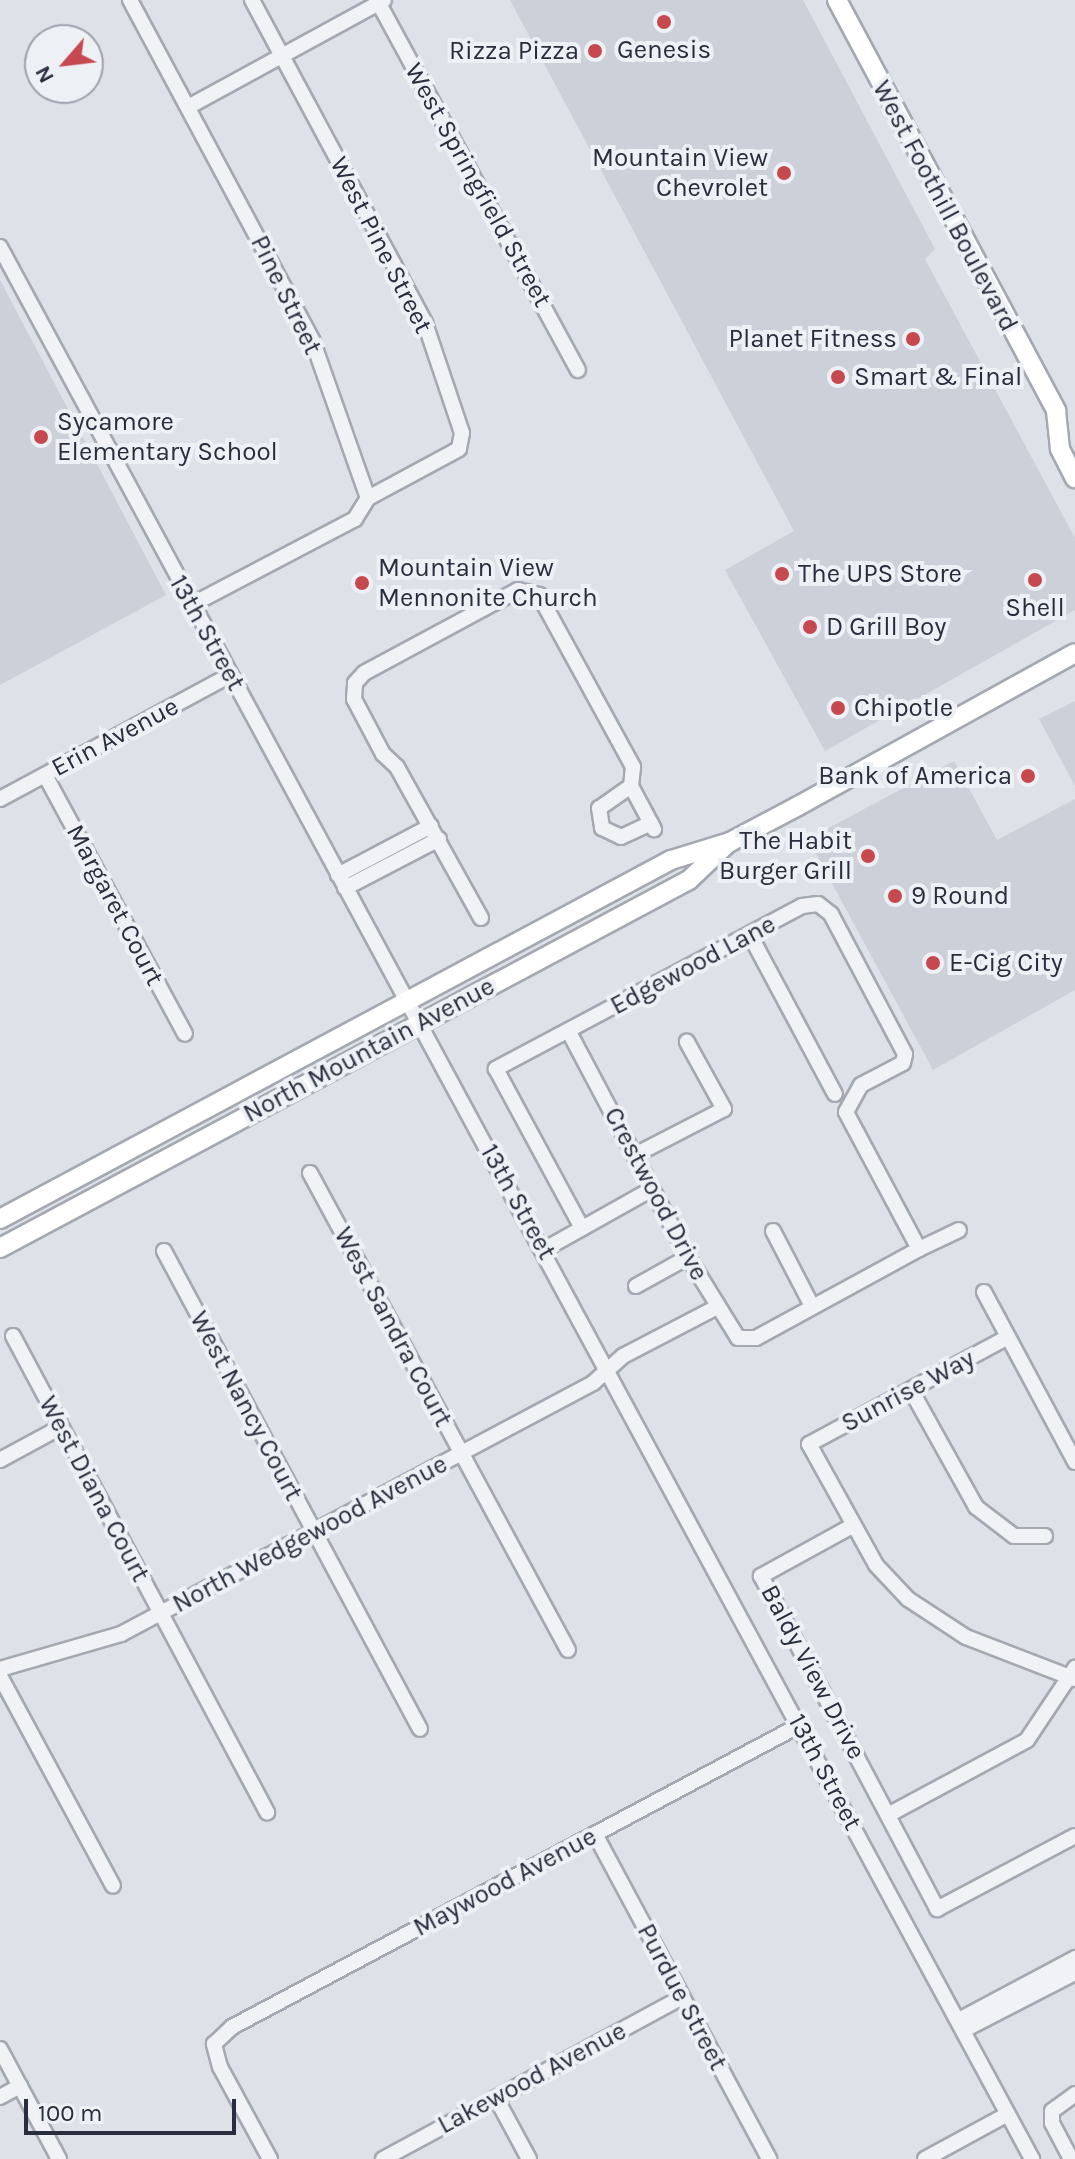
<!DOCTYPE html>
<style>
body{margin:0}
#map{position:relative;width:1075px;height:2159px;overflow:hidden;background:#dee1e7;font-family:Karla,sans-serif}
div>[style]{position:absolute}
.built>*{inset:0;background:#ccd0d9}
.roads{filter:drop-shadow(2px 0 #a4a8b1) drop-shadow(-2px 0 #a4a8b1) drop-shadow(0 2px #a4a8b1) drop-shadow(0 -2px #a4a8b1)}
.minor>*{height:14px;margin:-7px;padding:0 7px;transform-origin:7px;border-radius:7px;background:#f1f2f5}
.major>*{height:18px;margin:-9px;padding:0 9px;transform-origin:9px;border-radius:9px;background:#fff}
.dots>*{width:22px;height:22px;translate:-50% -50%;box-sizing:border-box;border:4px solid #edf0f5;border-radius:50%}
span{translate:-50% -50%;white-space:nowrap;text-align:center;line-height:1.15;-webkit-text-stroke:8px #edf0f5;paint-order:stroke}
.poi-label{font-size:26px;color:#282e3d}
.right{translate:-100% -50%;text-align:right}
.left{translate:0 -50%;text-align:left}
.street-label{font-size:26px;color:#282e3d}
.north{position:absolute;left:24px;top:24px;width:80px;height:80px;box-sizing:border-box;background:#edf0f5;border:2px solid #9ea2ab;border-radius:50%;rotate:242deg;font-size:22px;font-weight:700;line-height:32px;text-align:center;color:#282e3d}
.north::after{content:'';display:block;margin:auto;width:28px;height:36px;background:#c6494f;clip-path:polygon(50% 0,100% 100%,50% 72%,0 100%)}
.scale{position:absolute;left:24px;top:2099px;width:212px;height:36px;box-sizing:border-box;border:4px solid #282e3d;border-top:0;padding-left:10px;font-size:24px;line-height:28px;white-space:nowrap;color:#282e3d;-webkit-text-stroke:6px #edf0f5;paint-order:stroke}
</style>
<div id="map">
<div class="built">
<i style="clip-path:polygon(510px 0,803px 0,935px 249px,925px 259px,1075px 538px,1075px 610px,825px 751px,725px 570px,794px 531px)"></i>
<i style="clip-path:polygon(0 280px,166px 595px,0 685px)"></i>
<i style="clip-path:polygon(1075px 701px,1075px 786px,1039px 719px)"></i>
<i style="clip-path:polygon(954px 761px,997px 840px,1075px 799px,1075px 990px,933px 1070px,808px 839px)"></i>
</div>
<div class="roads">
<div class="minor">
<i style="left:130px;top:0;width:388px;rotate:61.8deg"></i>
<i style="left:313px;top:342px;width:165px;rotate:70.6deg"></i>
<i style="left:368px;top:498px;width:25px;rotate:122deg"></i>
<i style="left:355px;top:519px;width:185px;rotate:152.3deg"></i>
<i style="left:252px;top:0;width:366px;rotate:61.8deg"></i>
<i style="left:425px;top:323px;width:116px;rotate:71.4deg"></i>
<i style="left:462px;top:433px;width:16px;rotate:101deg"></i>
<i style="left:459px;top:449px;width:103px;rotate:151.7deg"></i>
<i style="left:377px;top:0;width:421px;rotate:61.5deg"></i>
<i style="left:188px;top:107px;width:223px;rotate:-28.6deg"></i>
<i style="left:0;top:247px;width:2173px;rotate:61.64deg"></i>
<i style="left:45px;top:775px;width:294px;rotate:61.6deg"></i>
<i style="left:631px;top:786px;width:39px;rotate:145deg"></i>
<i style="left:599px;top:808px;width:20px;rotate:81deg"></i>
<i style="left:602px;top:828px;width:21px;rotate:25deg"></i>
<i style="left:621px;top:837px;width:33px;rotate:-25deg"></i>
<i style="left:0;top:799px;width:261px;rotate:-28.3deg"></i>
<i style="left:338px;top:875px;width:105px;rotate:-27.8deg"></i>
<i style="left:345px;top:888px;width:106px;rotate:-27.5deg"></i>
<i style="left:481px;top:918px;width:173px;rotate:-119.1deg"></i>
<i style="left:397px;top:767px;width:19px;rotate:-137deg"></i>
<i style="left:383px;top:754px;width:62px;rotate:-117.8deg"></i>
<i style="left:354px;top:699px;width:16px;rotate:-86deg"></i>
<i style="left:355px;top:683px;width:13px;rotate:-48deg"></i>
<i style="left:364px;top:673px;width:175px;rotate:-28.3deg"></i>
<i style="left:518px;top:590px;width:22px;rotate:13deg"></i>
<i style="left:539px;top:595px;width:196px;rotate:61.3deg"></i>
<i style="left:633px;top:767px;width:19px;rotate:96deg"></i>
<i style="left:631px;top:786px;width:49px;rotate:61.9deg"></i>
<i style="left:750px;top:935px;width:180px;rotate:61.9deg"></i>
<i style="left:569px;top:1032px;width:255px;rotate:62.1deg"></i>
<i style="left:688px;top:1257px;width:95px;rotate:58.3deg"></i>
<i style="left:738px;top:1338px;width:18px"></i>
<i style="left:756px;top:1338px;width:186px;rotate:-28.6deg"></i>
<i style="left:919px;top:1249px;width:155px;rotate:-118.1deg"></i>
<i style="left:846px;top:1112px;width:31px;rotate:-61deg"></i>
<i style="left:861px;top:1085px;width:47px;rotate:-27.6deg"></i>
<i style="left:903px;top:1063px;width:9px;rotate:-77deg"></i>
<i style="left:905px;top:1054px;width:158px;rotate:-117.9deg"></i>
<i style="left:831px;top:914px;width:16px;rotate:-142deg"></i>
<i style="left:818px;top:904px;width:16px;rotate:173deg"></i>
<i style="left:802px;top:906px;width:347px;rotate:152deg"></i>
<i style="left:496px;top:1069px;width:181px;rotate:61.6deg"></i>
<i style="left:635px;top:1155px;width:100px;rotate:-27.3deg"></i>
<i style="left:724px;top:1109px;width:77px;rotate:-118.9deg"></i>
<i style="left:310px;top:1173px;width:542px;rotate:61.59deg"></i>
<i style="left:773px;top:1231px;width:85px;rotate:62.5deg"></i>
<i style="left:545px;top:1249px;width:123px;rotate:-29.3deg"></i>
<i style="left:919px;top:1249px;width:44px;rotate:-25.4deg"></i>
<i style="left:164px;top:1251px;width:542px;rotate:61.83deg"></i>
<i style="left:636px;top:1286px;width:60px;rotate:-29.1deg"></i>
<i style="left:984px;top:1292px;width:193px;rotate:61.8deg"></i>
<i style="left:13px;top:1336px;width:540px;rotate:61.92deg"></i>
<i style="left:1008px;top:1337px;width:226px;rotate:151.7deg"></i>
<i style="left:809px;top:1444px;width:138px;rotate:61deg"></i>
<i style="left:876px;top:1565px;width:47px;rotate:46.7deg"></i>
<i style="left:908px;top:1599px;width:69px;rotate:33.2deg"></i>
<i style="left:966px;top:1637px;width:117px;rotate:21.1deg"></i>
<i style="left:911px;top:1390px;width:134px;rotate:60.9deg"></i>
<i style="left:976px;top:1507px;width:48px;rotate:37.3deg"></i>
<i style="left:1014px;top:1536px;width:31px"></i>
<i style="left:0;top:1460px;width:69px;rotate:-28.4deg"></i>
<i style="left:852px;top:1526px;width:104px;rotate:151.2deg"></i>
<i style="left:761px;top:1576px;width:377px;rotate:62.1deg"></i>
<i style="left:937px;top:1909px;width:156px;rotate:-27.9deg"></i>
<i style="left:0;top:1669px;width:126px;rotate:-16.1deg"></i>
<i style="left:121px;top:1634px;width:535px;rotate:-28deg"></i>
<i style="left:593px;top:1383px;width:40px;rotate:-42deg"></i>
<i style="left:623px;top:1356px;width:106px;rotate:-27.5deg"></i>
<i style="left:0;top:1676px;width:238px;rotate:61.7deg"></i>
<i style="left:888px;top:1815px;width:158px;rotate:-28.3deg"></i>
<i style="left:1027px;top:1740px;width:87px;rotate:-56.3deg"></i>
<i style="left:595px;top:1834px;width:369px;rotate:61.8deg"></i>
<i style="left:959px;top:2020px;width:132px;rotate:-28.1deg"></i>
<i style="left:964px;top:2030px;width:125px;rotate:-27.2deg"></i>
<i style="left:0;top:2049px;width:125px;rotate:61.8deg"></i>
<i style="left:0;top:2097px;width:23px;rotate:-29deg"></i>
<i style="left:496px;top:2098px;width:69px;rotate:61.6deg"></i>
<i style="left:270px;top:2159px;width:105px;rotate:-118.5deg"></i>
<i style="left:220px;top:2067px;width:24px;rotate:-105deg"></i>
<i style="left:214px;top:2044px;width:25px;rotate:-43deg"></i>
<i style="left:232px;top:2027px;width:643px;rotate:-28deg"></i>
<i style="left:383px;top:2159px;width:340px;rotate:-28.4deg"></i>
<i style="left:925px;top:2159px;width:94px;rotate:-28.5deg"></i>
<i style="left:1071px;top:2159px;width:41px;rotate:-117.8deg"></i>
<i style="left:1052px;top:2123px;width:12px;rotate:-90deg"></i>
<i style="left:1052px;top:2111px;width:29px;rotate:-36deg"></i>
</div>
<div class="major">
<i style="left:837px;top:0;width:466px;rotate:61.9deg"></i>
<i style="left:1056px;top:411px;width:38px;rotate:84deg"></i>
<i style="left:1060px;top:449px;width:33px;rotate:63deg"></i>
<i style="left:0;top:1219px;width:761px;rotate:-28.15deg"></i>
<i style="left:671px;top:860px;width:62px;rotate:-17deg"></i>
<i style="left:730px;top:842px;width:77px;rotate:-27.9deg"></i>
<i style="left:798px;top:806px;width:316px;rotate:-28.9deg"></i>
<i style="left:0;top:1248px;width:781px;rotate:-28.11deg"></i>
<i style="left:689px;top:880px;width:52px;rotate:-43.5deg"></i>
</div>
</div>
<div class="dots">
<i style="left:664px;top:22px;background:#c6494f"></i>
<i style="left:595px;top:51px;background:#c6494f"></i>
<i style="left:784px;top:173px;background:#c6494f"></i>
<i style="left:913px;top:339px;background:#c6494f"></i>
<i style="left:838px;top:377px;background:#c6494f"></i>
<i style="left:41px;top:437px;background:#c6494f"></i>
<i style="left:782px;top:574px;background:#c6494f"></i>
<i style="left:1035px;top:580px;background:#c6494f"></i>
<i style="left:362px;top:583px;background:#c6494f"></i>
<i style="left:810px;top:627px;background:#c6494f"></i>
<i style="left:838px;top:708px;background:#c6494f"></i>
<i style="left:1028px;top:776px;background:#c6494f"></i>
<i style="left:868px;top:856px;background:#c6494f"></i>
<i style="left:895px;top:896px;background:#c6494f"></i>
<i style="left:933px;top:963px;background:#c6494f"></i>
</div>
<div class="poi-label">
<span style="left:664px;top:50px">Genesis</span>
<span class="right" style="left:579px;top:51px">Rizza Pizza</span>
<span class="right" style="left:768px;top:173px">Mountain View<br>Chevrolet</span>
<span class="right" style="left:897px;top:339px">Planet Fitness</span>
<span class="left" style="left:854px;top:377px">Smart &amp; Final</span>
<span class="left" style="left:57px;top:437px">Sycamore<br>Elementary School</span>
<span class="left" style="left:378px;top:583px">Mountain View<br>Mennonite Church</span>
<span class="left" style="left:798px;top:574px">The UPS Store</span>
<span style="left:1035px;top:608px">Shell</span>
<span class="left" style="left:826px;top:627px">D Grill Boy</span>
<span class="left" style="left:854px;top:708px">Chipotle</span>
<span class="right" style="left:1012px;top:776px">Bank of America</span>
<span class="right" style="left:852px;top:856px">The Habit<br>Burger Grill</span>
<span class="left" style="left:911px;top:896px">9 Round</span>
<span class="left" style="left:949px;top:963px">E-Cig City</span>
</div>
<div class="street-label">
<span style="left:478px;top:185px;rotate:61deg">West Springfield Street</span>
<span style="left:945px;top:206px;rotate:62deg">West Foothill Boulevard</span>
<span style="left:381px;top:245px;rotate:63deg">West Pine Street</span>
<span style="left:286px;top:295px;rotate:64deg">Pine Street</span>
<span style="left:207px;top:633px;rotate:61deg">13th Street</span>
<span style="left:115px;top:737px;rotate:-28deg">Erin Avenue</span>
<span style="left:115px;top:905px;rotate:62deg">Margaret Court</span>
<span style="left:693px;top:965px;rotate:-28deg">Edgewood Lane</span>
<span style="left:369px;top:1050px;rotate:-28deg">North Mountain Avenue</span>
<span style="left:656px;top:1194px;rotate:62deg">Crestwood Drive</span>
<span style="left:518px;top:1202px;rotate:61deg">13th Street</span>
<span style="left:393px;top:1327px;rotate:62deg">West Sandra Court</span>
<span style="left:908px;top:1391px;rotate:-28deg">Sunrise Way</span>
<span style="left:246px;top:1406px;rotate:62deg">West Nancy Court</span>
<span style="left:94px;top:1489px;rotate:62deg">West Diana Court</span>
<span style="left:310px;top:1534px;rotate:-28deg">North Wedgewood Avenue</span>
<span style="left:813px;top:1672px;rotate:62deg">Baldy View Drive</span>
<span style="left:825px;top:1772px;rotate:62deg">13th Street</span>
<span style="left:505px;top:1882px;rotate:-28deg">Maywood Avenue</span>
<span style="left:682px;top:1997px;rotate:62deg">Purdue Street</span>
<span style="left:532px;top:2078px;rotate:-28deg">Lakewood Avenue</span>
</div>
<div class="north">N</div>
<div class="scale">100 m</div>
</div>
